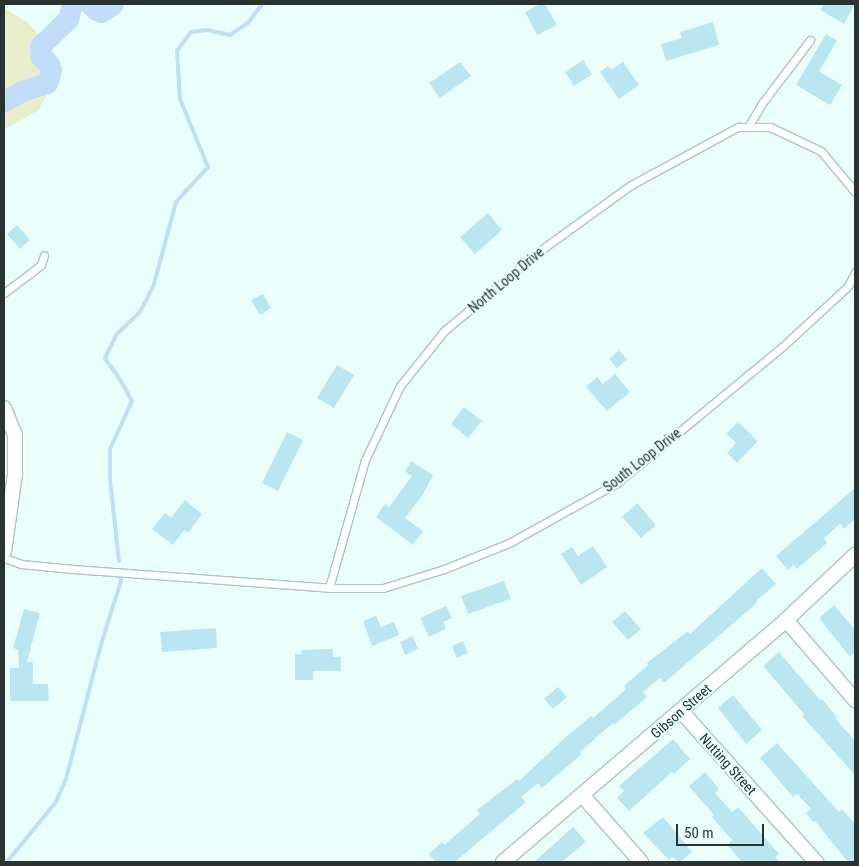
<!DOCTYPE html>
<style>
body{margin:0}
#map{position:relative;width:859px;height:866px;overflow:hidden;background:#e8fffa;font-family:"Roboto Condensed",sans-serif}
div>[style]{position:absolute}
.green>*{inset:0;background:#eaedcc}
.stream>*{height:4px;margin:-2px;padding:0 2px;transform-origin:2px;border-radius:2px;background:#c2ddf9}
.river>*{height:21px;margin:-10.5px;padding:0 10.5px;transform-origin:10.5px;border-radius:10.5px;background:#c2ddf9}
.building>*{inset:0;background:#bae6f1}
.roads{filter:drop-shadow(1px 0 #abc6c0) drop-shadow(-1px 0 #abc6c0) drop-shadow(0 1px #abc6c0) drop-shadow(0 -1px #abc6c0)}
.service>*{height:7px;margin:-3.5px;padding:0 3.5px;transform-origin:3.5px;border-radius:3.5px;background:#fff}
.minor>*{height:14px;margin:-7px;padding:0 7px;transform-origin:7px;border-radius:7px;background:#fff}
span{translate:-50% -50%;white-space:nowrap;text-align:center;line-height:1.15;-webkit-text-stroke:4.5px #e8fffa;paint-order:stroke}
.street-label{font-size:14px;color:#293331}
.frame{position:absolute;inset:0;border:5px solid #293331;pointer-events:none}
.scale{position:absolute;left:676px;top:824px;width:88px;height:22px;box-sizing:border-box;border:2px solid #293331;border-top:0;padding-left:6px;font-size:15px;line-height:18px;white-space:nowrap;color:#293331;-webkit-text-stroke:4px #e8fffa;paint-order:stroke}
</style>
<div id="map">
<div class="green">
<i style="clip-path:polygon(4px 8px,27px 22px,54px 52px,57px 77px,38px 111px,4px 129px)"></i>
</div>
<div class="stream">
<i style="left:119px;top:561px;width:81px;rotate:-96.3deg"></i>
<i style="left:110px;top:480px;width:31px;rotate:-90deg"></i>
<i style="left:110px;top:449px;width:53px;rotate:-65.4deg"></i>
<i style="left:132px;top:401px;width:23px;rotate:-119deg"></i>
<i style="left:121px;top:381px;width:28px;rotate:-125deg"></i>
<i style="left:105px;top:358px;width:25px;rotate:-64deg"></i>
<i style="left:116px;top:335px;width:33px;rotate:-44deg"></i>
<i style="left:140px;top:312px;width:31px;rotate:-63deg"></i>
<i style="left:154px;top:284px;width:85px;rotate:-75deg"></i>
<i style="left:176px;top:202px;width:47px;rotate:-47.6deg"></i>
<i style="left:208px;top:167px;width:74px;rotate:-112.4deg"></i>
<i style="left:180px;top:99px;width:48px;rotate:-93.6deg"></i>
<i style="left:177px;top:51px;width:24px;rotate:-54deg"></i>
<i style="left:191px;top:32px;width:16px;rotate:-7deg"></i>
<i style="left:207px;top:30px;width:24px;rotate:12deg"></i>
<i style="left:230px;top:35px;width:22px;rotate:-34deg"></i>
<i style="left:248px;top:23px;width:21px;rotate:-53deg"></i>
<i style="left:261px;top:6px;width:2px;rotate:-117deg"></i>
<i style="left:7px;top:862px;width:77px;rotate:-50.8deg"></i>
<i style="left:56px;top:802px;width:25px;rotate:-67deg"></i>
<i style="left:66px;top:779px;width:143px;rotate:-75.4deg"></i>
<i style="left:102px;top:641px;width:63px;rotate:-72.4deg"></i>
<i style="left:121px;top:581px;width:6px;rotate:-90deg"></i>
</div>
<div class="river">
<i style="left:90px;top:4px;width:8px;rotate:45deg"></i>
<i style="left:96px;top:10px;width:5px;rotate:22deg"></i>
<i style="left:101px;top:12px;width:14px;rotate:-34deg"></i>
<i style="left:4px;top:101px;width:21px;rotate:-29deg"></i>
<i style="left:22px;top:91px;width:26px;rotate:-18deg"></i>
<i style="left:47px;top:83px;width:14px;rotate:-73deg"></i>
<i style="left:51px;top:70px;width:6px;rotate:-108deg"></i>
<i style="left:49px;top:64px;width:11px;rotate:-139deg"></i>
<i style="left:41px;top:57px;width:11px;rotate:-95deg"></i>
<i style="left:40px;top:46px;width:39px;rotate:-44deg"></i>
<i style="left:68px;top:19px;width:16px;rotate:-75deg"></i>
</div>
<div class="building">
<i style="clip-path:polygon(540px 4px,545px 4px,557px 25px,537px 35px,525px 12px)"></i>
<i style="clip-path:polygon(824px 4px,855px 4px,844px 24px,820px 10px)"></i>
<i style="clip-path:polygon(713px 22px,719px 45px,666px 61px,661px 44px,682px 38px,680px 32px)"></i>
<i style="clip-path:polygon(826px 34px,837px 41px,819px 71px,842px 85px,830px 105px,796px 85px)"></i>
<i style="clip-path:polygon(583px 60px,592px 74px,574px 86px,565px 72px)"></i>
<i style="clip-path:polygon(460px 62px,471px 76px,440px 98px,429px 83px)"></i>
<i style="clip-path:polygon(623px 62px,639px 85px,619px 99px,600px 72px,608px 66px,611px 70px)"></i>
<i style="clip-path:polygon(488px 213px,502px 230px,475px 254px,460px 237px)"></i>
<i style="clip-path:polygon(17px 225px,30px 240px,20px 249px,7px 234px)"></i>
<i style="clip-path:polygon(263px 294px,271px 308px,260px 315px,251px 300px)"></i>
<i style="clip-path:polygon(619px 350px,627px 359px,617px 368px,609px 359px)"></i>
<i style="clip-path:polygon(337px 365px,354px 375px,334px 408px,317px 398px)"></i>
<i style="clip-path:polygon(615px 374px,630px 392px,607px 411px,586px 387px,597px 377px,603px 384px)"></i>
<i style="clip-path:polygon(464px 407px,482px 421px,468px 438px,451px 424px)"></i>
<i style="clip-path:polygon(738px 422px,758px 441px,737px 463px,727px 453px,736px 443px,726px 434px)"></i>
<i style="clip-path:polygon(287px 432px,303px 440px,278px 491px,262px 483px)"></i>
<i style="clip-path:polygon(411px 461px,433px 475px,422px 496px,405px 518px,423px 531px,413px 545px,376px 517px,385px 504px,389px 507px,412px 476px,405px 472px)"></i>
<i style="clip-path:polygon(855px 488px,855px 519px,844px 529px,840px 524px,824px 538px,827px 543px,797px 569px,793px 565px,788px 570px,776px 556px)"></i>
<i style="clip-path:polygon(185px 500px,202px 514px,188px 533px,184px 530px,173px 545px,152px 529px,165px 513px,171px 518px)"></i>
<i style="clip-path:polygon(637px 503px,656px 525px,641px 538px,622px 517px)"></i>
<i style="clip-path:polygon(593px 546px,607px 567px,581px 585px,561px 554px,572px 547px,578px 556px)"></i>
<i style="clip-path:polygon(762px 568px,776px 584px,756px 601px,758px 602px,664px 683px,660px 678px,643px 692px,647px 697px,614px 725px,613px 723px,580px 752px,582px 754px,542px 788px,538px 783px,521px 797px,526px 802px,455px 862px,436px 862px,429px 854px,442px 842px,444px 845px,480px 814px,477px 810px,517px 779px,519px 781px,566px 737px,591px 716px,593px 718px,626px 689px,624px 686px,648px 665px,647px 663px,688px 631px,690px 634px)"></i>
<i style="clip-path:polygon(504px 581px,511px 599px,468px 614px,461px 596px)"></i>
<i style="clip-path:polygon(834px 605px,855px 630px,855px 652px,850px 657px,819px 618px)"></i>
<i style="clip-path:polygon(446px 606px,452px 618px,443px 622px,446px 629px,429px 637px,420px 618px)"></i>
<i style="clip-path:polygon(24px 609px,40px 613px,27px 662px,33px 662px,33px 684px,48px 684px,49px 701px,10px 701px,10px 668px,19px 668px,18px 650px,13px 648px)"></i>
<i style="clip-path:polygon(625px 611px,641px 629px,628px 640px,612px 622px)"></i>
<i style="clip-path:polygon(376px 616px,381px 627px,394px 622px,399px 635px,372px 646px,363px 621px)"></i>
<i style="clip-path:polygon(216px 628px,217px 648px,162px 652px,160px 632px)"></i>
<i style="clip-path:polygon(413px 636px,418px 649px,405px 655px,400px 642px)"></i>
<i style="clip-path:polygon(463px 641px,468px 653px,457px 658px,452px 646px)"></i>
<i style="clip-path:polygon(333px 649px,333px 657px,341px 657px,341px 671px,313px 671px,313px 680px,295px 680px,295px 654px,302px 654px,301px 650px)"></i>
<i style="clip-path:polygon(779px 652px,820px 700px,822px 699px,837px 717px,835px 718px,855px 741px,855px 775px,802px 716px,804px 714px,763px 666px)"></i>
<i style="clip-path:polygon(558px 687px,567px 697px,553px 709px,544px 699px)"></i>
<i style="clip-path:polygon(733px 695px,762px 730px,746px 744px,718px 708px)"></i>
<i style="clip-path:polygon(673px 739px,690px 759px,674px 774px,672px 772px,629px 811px,617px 798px,624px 791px,619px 786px)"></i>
<i style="clip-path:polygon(777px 743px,839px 812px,842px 809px,855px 824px,855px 862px,848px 862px,815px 821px,813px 822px,806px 813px,811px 809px,797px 794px,793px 797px,760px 758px)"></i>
<i style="clip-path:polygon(705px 772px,719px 789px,715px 793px,732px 812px,738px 807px,779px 854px,775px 857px,780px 862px,742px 862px,727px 845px,732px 840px,712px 817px,714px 815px,689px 786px)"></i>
<i style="clip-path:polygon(663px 817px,692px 852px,680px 862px,672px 857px,669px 860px,643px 833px)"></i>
<i style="clip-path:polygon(573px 827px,586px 842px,562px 862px,534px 862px)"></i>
</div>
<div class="roads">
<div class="service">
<i style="left:748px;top:127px;width:29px;rotate:-59deg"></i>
<i style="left:763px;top:102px;width:78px;rotate:-52.8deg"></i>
<i style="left:4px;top:293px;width:46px;rotate:-37.1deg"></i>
<i style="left:41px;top:265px;width:10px;rotate:-73deg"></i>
<i style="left:4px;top:558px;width:18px;rotate:19deg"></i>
<i style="left:21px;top:564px;width:52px;rotate:5.5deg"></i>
<i style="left:73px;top:569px;width:257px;rotate:4.2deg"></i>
<i style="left:329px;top:588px;width:54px"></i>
<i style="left:383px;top:588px;width:64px;rotate:-17.3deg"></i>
<i style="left:444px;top:569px;width:70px;rotate:-21.8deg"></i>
<i style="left:509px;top:543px;width:124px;rotate:-29.1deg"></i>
<i style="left:617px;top:483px;width:214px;rotate:-39.5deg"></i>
<i style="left:782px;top:347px;width:90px;rotate:-42.7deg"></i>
<i style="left:848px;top:286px;width:16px;rotate:-63deg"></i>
<i style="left:329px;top:588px;width:133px;rotate:-74.3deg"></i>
<i style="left:365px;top:460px;width:82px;rotate:-64.7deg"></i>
<i style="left:400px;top:386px;width:70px;rotate:-51.3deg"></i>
<i style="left:444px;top:331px;width:131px;rotate:-39.7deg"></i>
<i style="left:545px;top:247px;width:106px;rotate:-35.8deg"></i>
<i style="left:631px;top:185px;width:122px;rotate:-28.5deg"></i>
<i style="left:738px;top:127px;width:32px"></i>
<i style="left:770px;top:127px;width:56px;rotate:25.2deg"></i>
<i style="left:821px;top:151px;width:53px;rotate:50.3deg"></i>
</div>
<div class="minor">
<i style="left:4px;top:408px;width:29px;rotate:68deg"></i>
<i style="left:15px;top:435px;width:39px;rotate:90deg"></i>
<i style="left:15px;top:474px;width:78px;rotate:98.1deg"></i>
<i style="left:786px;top:620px;width:106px;rotate:49.2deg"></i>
<i style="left:681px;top:711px;width:203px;rotate:48.2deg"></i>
<i style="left:582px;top:795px;width:89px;rotate:48.6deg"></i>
<i style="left:503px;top:862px;width:372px;rotate:-40.5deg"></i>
<i style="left:786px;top:620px;width:95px;rotate:-43.3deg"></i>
</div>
</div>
<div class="street-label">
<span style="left:506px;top:280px;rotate:-40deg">North Loop Drive</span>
<span style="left:642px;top:460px;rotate:-38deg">South Loop Drive</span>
<span style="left:681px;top:711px;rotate:-41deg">Gibson Street</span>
<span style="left:728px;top:764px;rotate:48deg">Nutting Street</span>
</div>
<div class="frame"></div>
<div class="scale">50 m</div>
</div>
